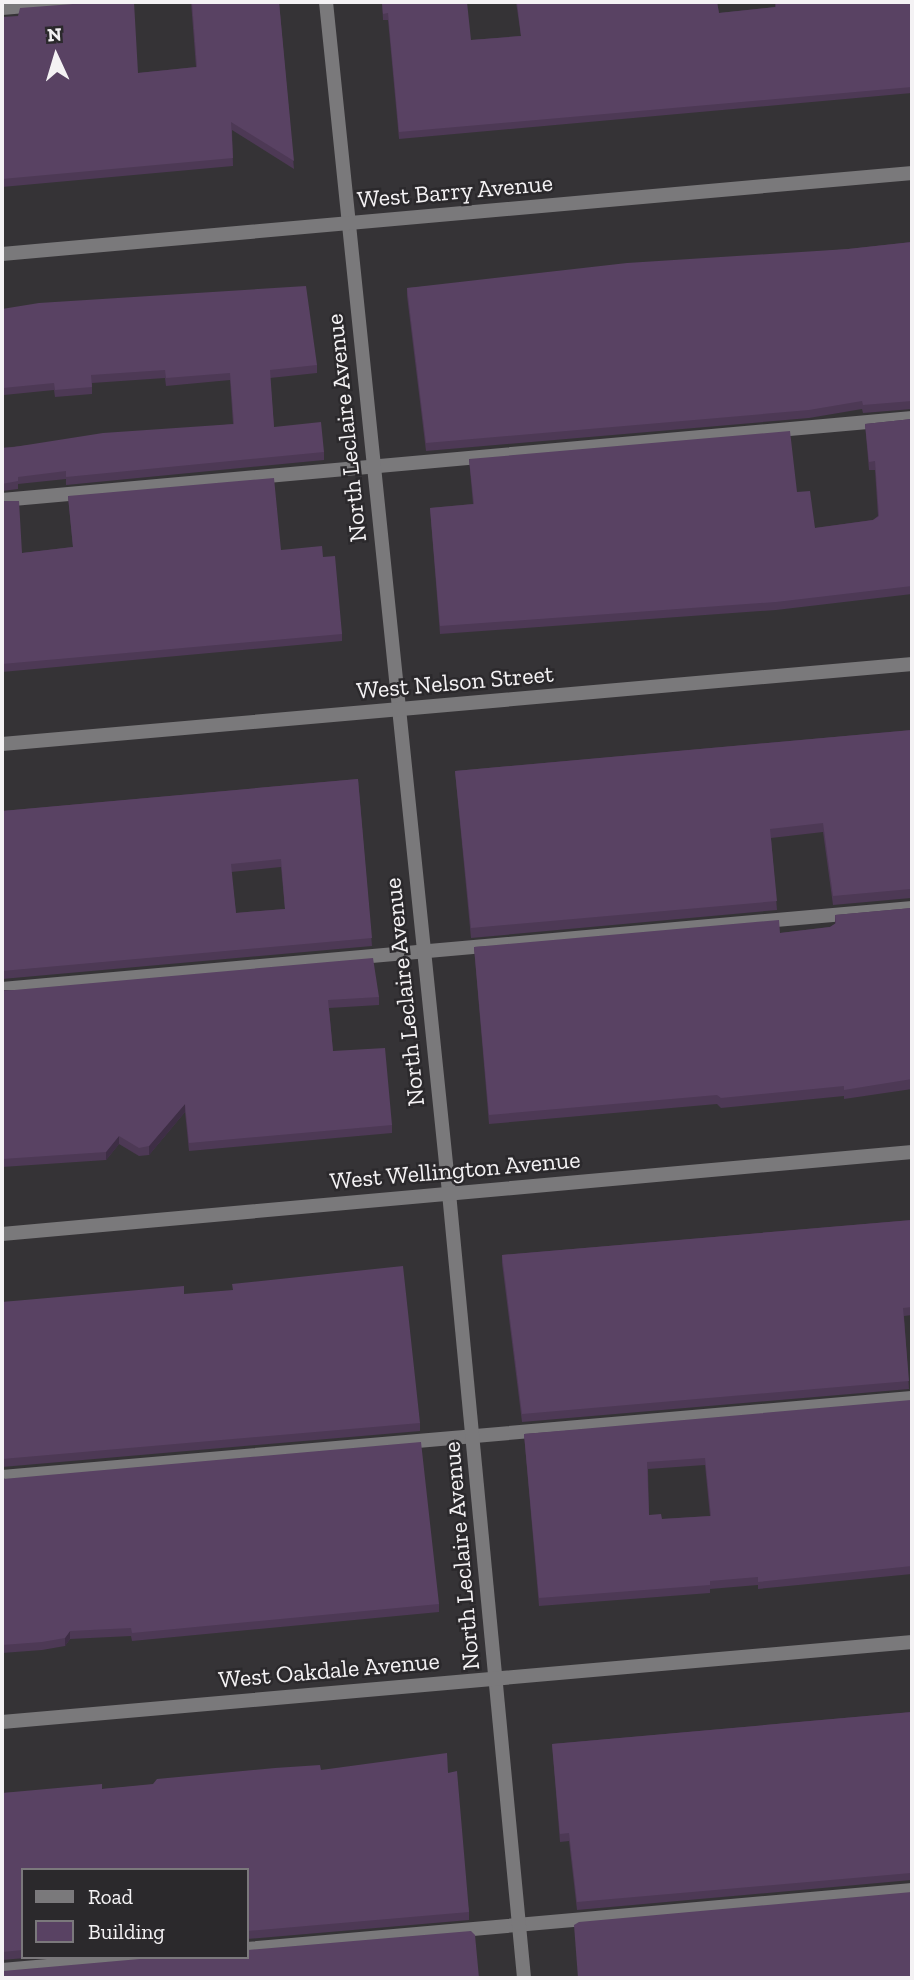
<!DOCTYPE html>
<style>
body{margin:0}
#map{position:relative;width:914px;height:1980px;overflow:hidden;background:#353336;font-family:"Zilla Slab",serif}
div>[style]{position:absolute}
.lane>*{height:14px;margin:-7px;padding:0 7px;transform-origin:7px;border-radius:7px;background:#7a797b}
.street>*{height:14px;margin:-7px;padding:0 7px;transform-origin:7px;border-radius:7px;background:#7a797b}
.wall>*{inset:0;background:#4d3955}
.shaded-wall>*{inset:0;background:#3e2e45}
.building>*{inset:0;background:#594263}
span{translate:-50% -50%;white-space:nowrap;text-align:center;line-height:1.15;-webkit-text-stroke:5px #2b292c;paint-order:stroke}
.street-label{font-size:24px;color:#f4f2f4}
.frame{position:absolute;inset:0;border:4px solid #f4f2f4;pointer-events:none}
.legend{position:absolute;left:21px;top:1868px;width:228px;height:91px;box-sizing:border-box;background:#2b292c;border:2px solid #7b797c;margin:0;padding:9px 12px;list-style:none;font-size:21px;color:#f4f2f4}
.legend li{display:flex;align-items:center;gap:14px;height:35px}
.legend b{width:35px;border:2px solid #7b797c}
.north{position:absolute;left:21px;top:21px;width:70px;height:70px;-webkit-text-stroke:5px #2b292c;paint-order:stroke;rotate:356deg;font-size:19px;font-weight:700;line-height:28px;text-align:center;color:#f4f2f4}
.north::after{content:'';display:block;margin:auto;width:24px;height:32px;background:#f4f2f4;clip-path:polygon(50% 0,100% 100%,50% 72%,0 100%)}
</style>
<div id="map">
<div class="lane">
<i style="left:2px;top:8px;width:70px;rotate:-4.9deg"></i>
<i style="left:2px;top:500px;width:914px;rotate:-5.15deg"></i>
<i style="left:2px;top:989px;width:914px;rotate:-5.09deg"></i>
<i style="left:2px;top:1477px;width:913px;rotate:-4.96deg"></i>
<i style="left:247px;top:1949px;width:668px;rotate:-5.07deg"></i>
<i style="left:2px;top:1970px;width:149px;rotate:-5deg"></i>
</div>
<div class="street">
<i style="left:326px;top:2px;width:1197px;rotate:84.1deg"></i>
<i style="left:449px;top:1193px;width:789px;rotate:84.54deg"></i>
<i style="left:2px;top:254px;width:914px;rotate:-5.09deg"></i>
<i style="left:2px;top:744px;width:914px;rotate:-5.02deg"></i>
<i style="left:2px;top:1234px;width:914px;rotate:-5.15deg"></i>
<i style="left:2px;top:1722px;width:914px;rotate:-5.02deg"></i>
</div>
<div class="wall">
<i style="clip-path:polygon(191px 2px,279px 2px,294px 169px,232px 130px,233px 166px,2px 187px,2px 17px,138px 73px,196px 67px)"></i>
<i style="clip-path:polygon(382px 2px,471px 40px,521px 36px,516px 2px,717px 2px,719px 13px,775px 7px,775px 2px,912px 2px,912px 93px,399px 139px,388px 20px,383px 20px)"></i>
<i style="clip-path:polygon(912px 242px,912px 409px,863px 413px,862px 409px,809px 418px,426px 451px,407px 296px,407px 288px,848px 249px)"></i>
<i style="clip-path:polygon(2px 309px,317px 365px,317px 373px,270px 378px,274px 427px,324px 452px,324px 460px,66px 485px,66px 479px,18px 484px,18px 489px,2px 491px,2px 448px,233px 424px,230px 380px,166px 386px,165px 378px,92px 383px,92px 394px,55px 397px,54px 390px,4px 395px,4px 403px,2px 403px)"></i>
<i style="clip-path:polygon(912px 419px,912px 594px,776px 610px,440px 634px,430px 508px,473px 504px,469px 459px,797px 492px,815px 528px,873px 520px,878px 516px,875px 470px,869px 470px,865px 424px)"></i>
<i style="clip-path:polygon(68px 496px,281px 550px,323px 557px,342px 634px,342px 641px,2px 672px,2px 501px,22px 553px,73px 547px)"></i>
<i style="clip-path:polygon(912px 730px,912px 899px,911px 898px,833px 905px,823px 832px,771px 838px,777px 910px,471px 938px,455px 771px)"></i>
<i style="clip-path:polygon(evenodd,358px 779px,372px 946px,2px 979px,2px 811px,358px 779px,281px 867px,285px 909px,236px 913px,231px 872px,281px 867px)"></i>
<i style="clip-path:polygon(912px 908px,912px 1089px,844px 1099px,844px 1096px,721px 1108px,717px 1104px,489px 1124px,474px 947px,780px 933px,830px 927px,835px 924px,835px 915px)"></i>
<i style="clip-path:polygon(2px 990px,379px 997px,379px 1005px,329px 1008px,333px 1051px,392px 1125px,392px 1133px,189px 1151px,185px 1112px,149px 1155px,139px 1156px,119px 1144px,106px 1160px,2px 1167px)"></i>
<i style="clip-path:polygon(912px 1220px,912px 1315px,904px 1316px,909px 1389px,522px 1422px,502px 1263px,502px 1255px)"></i>
<i style="clip-path:polygon(184px 1294px,420px 1423px,420px 1431px,2px 1467px,2px 1302px)"></i>
<i style="clip-path:polygon(evenodd,912px 1405px,912px 1574px,758px 1589px,758px 1585px,710px 1589px,710px 1593px,539px 1606px,524px 1434px,912px 1405px,705px 1465px,710px 1516px,662px 1519px,649px 1515px,648px 1469px,705px 1465px)"></i>
<i style="clip-path:polygon(2px 1478px,439px 1604px,439px 1612px,132px 1641px,131px 1636px,70px 1639px,65px 1646px,42px 1650px,2px 1653px)"></i>
<i style="clip-path:polygon(912px 1712px,912px 1881px,911px 1880px,577px 1910px,569px 1841px,560px 1842px,552px 1744px)"></i>
<i style="clip-path:polygon(321px 1770px,448px 1773px,469px 1912px,469px 1920px,247px 1939px,247px 1870px,23px 1870px,23px 1957px,37px 1957px,2px 1960px,2px 1793px,102px 1789px)"></i>
</div>
<div class="shaded-wall">
<i style="clip-path:polygon(185px 1104px,185px 1112px,149px 1155px,149px 1146px)"></i>
<i style="clip-path:polygon(119px 1136px,119px 1144px,106px 1160px,106px 1152px)"></i>
<i style="clip-path:polygon(70px 1631px,70px 1639px,65px 1646px,65px 1638px)"></i>
</div>
<div class="building">
<i style="clip-path:polygon(76px 2px,134px 2px,138px 73px,197px 67px,192px 2px,279px 2px,294px 161px,231px 122px,233px 158px,2px 179px,2px 17px,18px 16px,20px 8px,73px 4px)"></i>
<i style="clip-path:polygon(382px 2px,467px 2px,471px 40px,521px 36px,517px 2px,717px 2px,719px 13px,776px 7px,776px 2px,912px 2px,912px 87px,399px 132px,388px 13px,383px 14px)"></i>
<i style="clip-path:polygon(912px 242px,912px 401px,863px 405px,862px 401px,809px 410px,426px 443px,407px 288px,627px 263px,848px 249px)"></i>
<i style="clip-path:polygon(306px 286px,317px 365px,270px 370px,274px 427px,321px 422px,324px 452px,66px 477px,66px 471px,18px 477px,18px 481px,2px 484px,2px 448px,14px 447px,103px 433px,234px 424px,230px 373px,166px 378px,165px 370px,91px 375px,92px 387px,55px 390px,54px 383px,3px 388px,4px 395px,2px 395px,2px 309px,39px 303px)"></i>
<i style="clip-path:polygon(912px 419px,912px 586px,776px 602px,440px 626px,430px 508px,474px 504px,469px 459px,790px 431px,797px 492px,810px 491px,815px 528px,873px 520px,879px 516px,875px 461px,869px 462px,865px 424px)"></i>
<i style="clip-path:polygon(274px 478px,281px 550px,322px 546px,323px 557px,335px 556px,342px 634px,2px 664px,2px 501px,19px 501px,22px 553px,73px 547px,68px 496px)"></i>
<i style="clip-path:polygon(912px 730px,912px 890px,911px 889px,833px 896px,823px 823px,770px 829px,777px 901px,471px 928px,455px 771px)"></i>
<i style="clip-path:polygon(evenodd,358px 779px,372px 938px,2px 971px,2px 811px,358px 779px,281px 859px,285px 909px,236px 913px,231px 864px,281px 859px)"></i>
<i style="clip-path:polygon(912px 908px,912px 1079px,844px 1090px,844px 1086px,721px 1098px,717px 1095px,489px 1115px,474px 947px,779px 920px,780px 933px,830px 927px,836px 923px,835px 915px)"></i>
<i style="clip-path:polygon(373px 958px,379px 997px,328px 1000px,333px 1051px,385px 1048px,392px 1125px,189px 1143px,185px 1104px,149px 1146px,139px 1148px,119px 1136px,106px 1152px,2px 1159px,2px 990px,3px 991px)"></i>
<i style="clip-path:polygon(912px 1220px,912px 1307px,903px 1308px,909px 1381px,522px 1414px,502px 1255px)"></i>
<i style="clip-path:polygon(403px 1266px,420px 1423px,2px 1459px,2px 1302px,184px 1286px,184px 1294px,233px 1290px,232px 1284px)"></i>
<i style="clip-path:polygon(evenodd,911px 1400px,912px 1405px,912px 1566px,758px 1582px,758px 1577px,710px 1581px,710px 1585px,539px 1598px,524px 1434px,911px 1400px,705px 1458px,711px 1516px,662px 1519px,661px 1514px,649px 1515px,647px 1462px,705px 1458px)"></i>
<i style="clip-path:polygon(421px 1442px,439px 1604px,132px 1633px,131px 1628px,70px 1631px,65px 1638px,42px 1642px,2px 1645px,2px 1478px,3px 1479px)"></i>
<i style="clip-path:polygon(912px 1712px,912px 1874px,911px 1873px,577px 1902px,569px 1833px,560px 1834px,552px 1744px)"></i>
<i style="clip-path:polygon(447px 1753px,448px 1773px,457px 1771px,469px 1912px,247px 1931px,247px 1870px,23px 1870px,23px 1950px,2px 1952px,2px 1793px,102px 1784px,102px 1789px,153px 1784px,157px 1779px,275px 1768px,320px 1765px,321px 1770px)"></i>
<i style="clip-path:polygon(912px 1892px,912px 1978px,578px 1978px,574px 1925px,579px 1922px)"></i>
<i style="clip-path:polygon(471px 1931px,475px 1935px,479px 1978px,2px 1978px,2px 1971px,3px 1971px,151px 1958px,153px 1957px,247px 1957px,247px 1950px,248px 1950px)"></i>
</div>
<div class="street-label">
<span style="left:455px;top:191px;rotate:-5deg">West Barry Avenue</span>
<span style="left:346px;top:428px;rotate:-96deg">North Leclaire Avenue</span>
<span style="left:455px;top:682px;rotate:-5deg">West Nelson Street</span>
<span style="left:404px;top:992px;rotate:-96deg">North Leclaire Avenue</span>
<span style="left:455px;top:1170px;rotate:-5deg">West Wellington Avenue</span>
<span style="left:461px;top:1556px;rotate:-95deg">North Leclaire Avenue</span>
<span style="left:329px;top:1670px;rotate:-5deg">West Oakdale Avenue</span>
</div>
<div class="frame"></div>
<ul class="legend">
<li><b style="height:9px;background:#7a797b"></b>Road</li>
<li><b style="height:19px;background:#594263"></b>Building</li>
</ul>
<div class="north">N</div>
</div>
